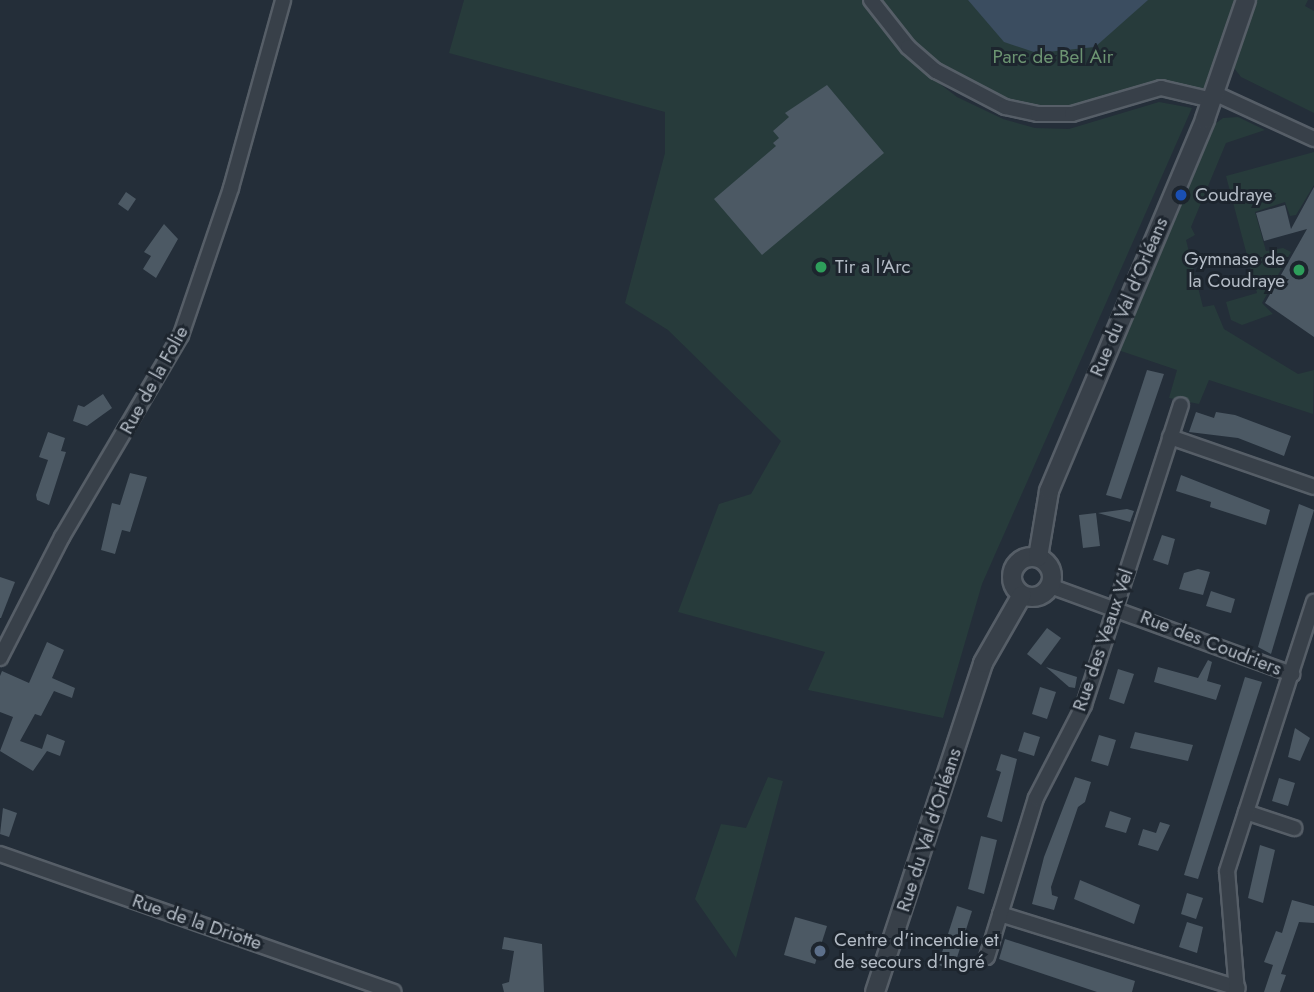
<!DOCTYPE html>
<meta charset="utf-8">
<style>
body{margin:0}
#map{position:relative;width:1314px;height:992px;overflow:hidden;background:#242e39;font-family:Jost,sans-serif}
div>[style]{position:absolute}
.green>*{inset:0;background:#273b3b}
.water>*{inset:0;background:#3b4d60}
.building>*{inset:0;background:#4c5964}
.roads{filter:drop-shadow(2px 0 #565e67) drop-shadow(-2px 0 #565e67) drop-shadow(0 2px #565e67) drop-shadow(0 -2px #565e67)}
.minor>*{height:14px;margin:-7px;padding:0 7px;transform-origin:7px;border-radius:7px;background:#384049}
.tertiary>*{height:18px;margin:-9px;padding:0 9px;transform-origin:9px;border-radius:9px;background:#384049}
.tertiary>.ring{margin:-9px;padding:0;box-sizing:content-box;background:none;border:18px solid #384049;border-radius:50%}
.dots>*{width:19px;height:19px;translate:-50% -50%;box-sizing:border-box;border:4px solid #1d252e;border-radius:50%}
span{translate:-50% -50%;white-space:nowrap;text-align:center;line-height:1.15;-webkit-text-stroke:6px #1d252e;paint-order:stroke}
.park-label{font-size:19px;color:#6c9472}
.poi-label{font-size:19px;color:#b3bbc5}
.left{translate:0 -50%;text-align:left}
.right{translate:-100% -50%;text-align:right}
.street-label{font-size:19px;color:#b3bbc5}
</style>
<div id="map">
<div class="green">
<i style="clip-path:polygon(464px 0,862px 0,927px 74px,957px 97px,1003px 119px,1035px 128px,1069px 129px,1159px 102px,1192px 108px,982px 584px,943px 718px,808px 690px,825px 652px,678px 612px,719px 504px,751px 494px,781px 441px,668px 330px,625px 303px,665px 153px,665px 112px,449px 53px)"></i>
<i style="clip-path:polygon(871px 0,1236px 0,1203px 96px,1176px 88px,1105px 106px,1038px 114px,951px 82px)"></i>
<i style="clip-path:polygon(1253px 0,1308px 0,1305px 6px,1314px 11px,1314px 113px,1241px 77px,1234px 68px)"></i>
<i style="clip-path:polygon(1238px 117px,1265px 130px,1226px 143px,1191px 227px,1195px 235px,1186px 240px,1203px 307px,1214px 305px,1224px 329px,1298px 374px,1314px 370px,1313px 414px,1209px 380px,1199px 404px,1169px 398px,1177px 370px,1115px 349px,1208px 129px,1223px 118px)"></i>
<i style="clip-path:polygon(1314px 152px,1314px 185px,1296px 215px,1290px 216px,1285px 202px,1255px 212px,1266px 251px,1283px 248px,1291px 252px,1262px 303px,1273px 314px,1242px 325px,1231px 320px,1226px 302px,1257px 293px,1226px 176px)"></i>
<i style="clip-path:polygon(768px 777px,783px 781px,736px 958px,695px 899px,721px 824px,746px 828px)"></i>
</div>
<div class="water">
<i style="clip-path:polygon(968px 0,1148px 0,1095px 47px,1037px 53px,1004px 42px)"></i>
</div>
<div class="building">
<i style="clip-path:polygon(827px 85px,884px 153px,762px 255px,714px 199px,776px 146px,773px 143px,779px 138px,773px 131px,789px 117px,785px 113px)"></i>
<i style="clip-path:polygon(1314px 187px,1314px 337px,1265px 303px,1307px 229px,1264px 241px,1256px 213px,1285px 205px,1291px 229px)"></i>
<i style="clip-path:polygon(126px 192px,136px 199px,128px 211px,118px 204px)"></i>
<i style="clip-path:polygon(164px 224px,178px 239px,156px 278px,143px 269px,151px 256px,144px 252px)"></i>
<i style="clip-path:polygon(1147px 370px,1164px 374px,1121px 499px,1106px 495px)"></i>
<i style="clip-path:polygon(103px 394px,112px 408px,87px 426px,73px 421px,78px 405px,84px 407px)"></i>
<i style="clip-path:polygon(1196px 412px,1214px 418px,1216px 412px,1235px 415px,1291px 436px,1284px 456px,1238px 438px,1189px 432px)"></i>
<i style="clip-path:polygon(48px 432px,65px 438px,61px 451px,66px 452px,49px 505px,37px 500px,36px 495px,48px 460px,39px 457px)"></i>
<i style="clip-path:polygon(130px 473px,147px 477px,130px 532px,122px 530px,115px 554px,101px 550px,112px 503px,120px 505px)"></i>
<i style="clip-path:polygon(1181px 475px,1270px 510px,1266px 525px,1210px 507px,1211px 502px,1176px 491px)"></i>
<i style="clip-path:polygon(1299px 504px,1314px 510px,1271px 654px,1258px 647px)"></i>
<i style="clip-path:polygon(1127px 509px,1134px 511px,1130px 522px,1098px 513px)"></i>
<i style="clip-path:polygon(1096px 513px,1100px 546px,1083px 548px,1079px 515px)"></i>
<i style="clip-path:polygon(1162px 535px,1175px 539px,1168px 565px,1153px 560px)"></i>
<i style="clip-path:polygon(1198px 569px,1210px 572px,1203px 595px,1179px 589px,1184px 573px)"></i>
<i style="clip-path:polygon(0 577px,15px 582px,1px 618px,0 618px)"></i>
<i style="clip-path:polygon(1211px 591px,1235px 599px,1231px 613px,1206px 606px)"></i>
<i style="clip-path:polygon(1047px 628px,1061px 638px,1041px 665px,1027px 654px)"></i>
<i style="clip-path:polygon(47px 642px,64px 650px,52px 678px,75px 688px,72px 698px,54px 691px,41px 716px,35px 714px,20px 741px,42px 749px,47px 734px,65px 741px,60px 756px,47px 751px,33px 771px,0 751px,13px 717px,0 712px,0 676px,2px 671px,29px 683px)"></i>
<i style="clip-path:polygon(1208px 660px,1212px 662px,1207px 681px,1221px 685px,1216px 700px,1154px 682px,1158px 667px,1198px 678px)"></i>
<i style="clip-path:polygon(1046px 667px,1077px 677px,1075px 688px,1069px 687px)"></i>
<i style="clip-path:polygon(1118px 669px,1134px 674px,1124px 704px,1109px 699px)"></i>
<i style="clip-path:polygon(1245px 677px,1262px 682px,1198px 879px,1184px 875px)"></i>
<i style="clip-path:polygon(1040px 687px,1056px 692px,1047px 719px,1032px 714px)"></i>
<i style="clip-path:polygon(1295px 728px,1310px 738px,1300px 761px,1288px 757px)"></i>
<i style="clip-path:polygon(1024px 732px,1040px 737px,1034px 756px,1018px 751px)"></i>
<i style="clip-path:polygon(1135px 732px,1193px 745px,1188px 761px,1130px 748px)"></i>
<i style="clip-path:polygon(1099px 735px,1116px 740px,1108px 766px,1091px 761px)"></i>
<i style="clip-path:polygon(1001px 754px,1017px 759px,1002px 822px,987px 817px,1001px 772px,996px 770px)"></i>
<i style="clip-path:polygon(1075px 777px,1091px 782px,1085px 802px,1078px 807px,1051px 887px,1052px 895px,1058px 897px,1054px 910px,1032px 904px,1044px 857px)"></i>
<i style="clip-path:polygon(1279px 778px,1295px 783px,1288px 806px,1272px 801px)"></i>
<i style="clip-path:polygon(3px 808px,17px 813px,9px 837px,0 834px)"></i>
<i style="clip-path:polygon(1110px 811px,1131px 818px,1126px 833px,1105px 827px)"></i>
<i style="clip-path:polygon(1160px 822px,1170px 825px,1158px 851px,1138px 845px,1143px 829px,1156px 833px)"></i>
<i style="clip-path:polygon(981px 836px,997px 840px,984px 894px,968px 889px)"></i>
<i style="clip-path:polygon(1260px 845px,1275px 850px,1263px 903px,1248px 898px)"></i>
<i style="clip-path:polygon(1080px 880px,1140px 905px,1134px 924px,1074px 899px)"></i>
<i style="clip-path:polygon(1187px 893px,1203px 898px,1196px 919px,1181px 914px)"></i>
<i style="clip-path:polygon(1292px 900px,1314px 906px,1314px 923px,1299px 922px,1281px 974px,1286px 975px,1280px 992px,1264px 992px,1273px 965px,1264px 962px,1276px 931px,1282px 933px)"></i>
<i style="clip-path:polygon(957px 906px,972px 911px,953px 970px,938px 965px)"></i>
<i style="clip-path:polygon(795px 917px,827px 926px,815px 964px,784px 955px)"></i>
<i style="clip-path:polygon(1187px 922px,1203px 927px,1197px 953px,1179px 947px)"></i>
<i style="clip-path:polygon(504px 937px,542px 944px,544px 992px,504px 992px,502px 984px,509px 982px,514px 951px,502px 949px)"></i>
<i style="clip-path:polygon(1005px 939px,1135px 981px,1132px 992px,1097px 992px,999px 959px)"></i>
</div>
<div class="roads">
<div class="minor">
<i style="left:871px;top:0;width:60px;rotate:51.8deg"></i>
<i style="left:908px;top:47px;width:37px;rotate:41deg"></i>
<i style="left:936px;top:71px;width:78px;rotate:27.6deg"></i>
<i style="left:1005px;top:107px;width:34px;rotate:12deg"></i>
<i style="left:1038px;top:114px;width:34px"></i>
<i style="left:1072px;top:114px;width:93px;rotate:-16.3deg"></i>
<i style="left:1161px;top:88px;width:52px;rotate:13.2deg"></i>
<i style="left:1214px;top:93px;width:110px;rotate:24.7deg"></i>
<i style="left:1170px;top:437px;width:152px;rotate:19.1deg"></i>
<i style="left:1050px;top:586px;width:258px;rotate:20deg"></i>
<i style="left:0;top:658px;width:136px;rotate:-62.9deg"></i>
<i style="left:62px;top:537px;width:234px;rotate:-59.5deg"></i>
<i style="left:181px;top:335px;width:155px;rotate:-71.2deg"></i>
<i style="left:231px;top:188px;width:195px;rotate:-74.5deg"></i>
<i style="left:1246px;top:812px;width:51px;rotate:18.4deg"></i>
<i style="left:0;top:854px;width:417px;rotate:19.3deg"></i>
<i style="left:1000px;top:914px;width:249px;rotate:17.3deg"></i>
<i style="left:987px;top:957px;width:166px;rotate:-72.9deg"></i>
<i style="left:1036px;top:798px;width:105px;rotate:-62.7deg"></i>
<i style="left:1084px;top:705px;width:315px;rotate:-72.1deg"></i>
<i style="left:1237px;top:992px;width:121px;rotate:-94.7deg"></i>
<i style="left:1227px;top:871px;width:283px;rotate:-72.1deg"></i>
</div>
<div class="tertiary">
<i class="ring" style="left:1012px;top:557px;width:22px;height:22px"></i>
<i style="left:1038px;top:557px;width:67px;rotate:-80.5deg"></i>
<i style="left:1049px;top:491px;width:403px;rotate:-67.2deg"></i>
<i style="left:1205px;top:119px;width:126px;rotate:-71deg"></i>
<i style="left:875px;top:992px;width:346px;rotate:-71.8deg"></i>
<i style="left:983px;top:663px;width:78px;rotate:-60.2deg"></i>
</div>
</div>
<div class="dots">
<i style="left:1181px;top:195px;background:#1a4fb4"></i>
<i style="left:821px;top:267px;background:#2e9e5b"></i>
<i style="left:1299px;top:270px;background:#2e9e5b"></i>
<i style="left:820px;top:951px;background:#5c6f8a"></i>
</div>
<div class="park-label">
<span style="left:1053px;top:57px">Parc de Bel Air</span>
</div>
<div class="poi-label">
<span class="left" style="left:1195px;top:195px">Coudraye</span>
<span class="right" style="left:1285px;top:270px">Gymnase de<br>la Coudraye</span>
<span class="left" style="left:835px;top:267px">Tir a l'Arc</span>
<span class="left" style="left:834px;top:951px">Centre d'incendie et<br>de secours d'Ingré</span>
</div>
<div class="street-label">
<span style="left:1129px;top:297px;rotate:-67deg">Rue du Val d'Orléans</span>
<span style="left:154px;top:380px;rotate:-61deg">Rue de la Folie</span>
<span style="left:1103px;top:640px;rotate:-71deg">Rue des Veaux Vel</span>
<span style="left:1211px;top:643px;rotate:21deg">Rue des Coudriers</span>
<span style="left:929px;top:830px;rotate:-72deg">Rue du Val d'Orléans</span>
<span style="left:197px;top:922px;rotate:19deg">Rue de la Driotte</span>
</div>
</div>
